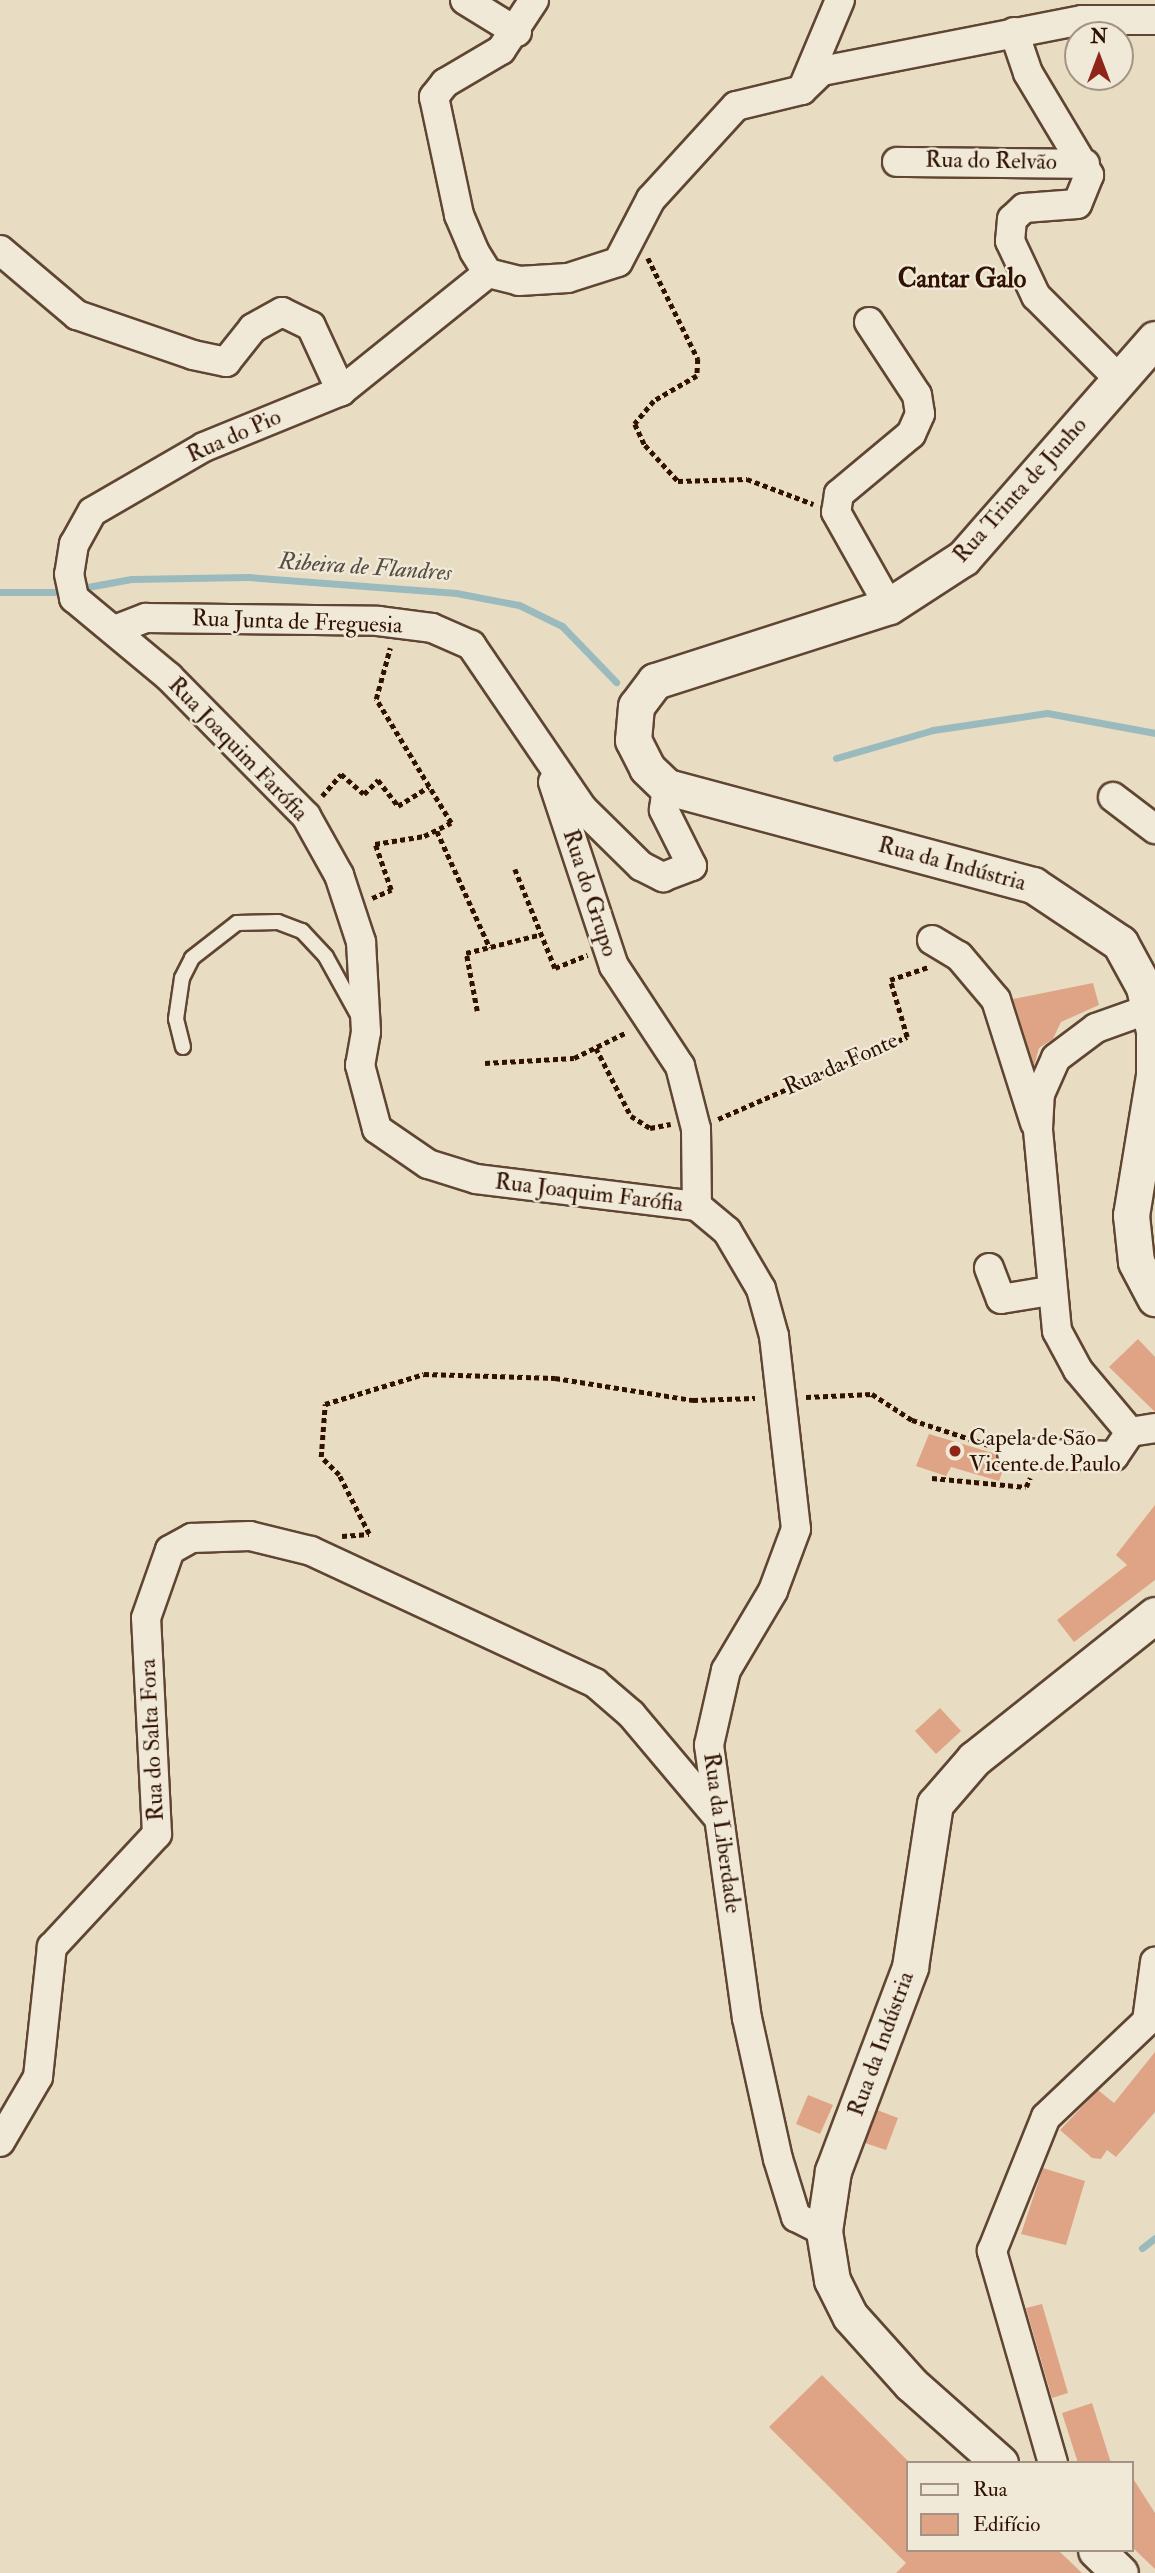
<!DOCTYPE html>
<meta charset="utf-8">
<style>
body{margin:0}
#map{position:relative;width:1155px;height:2573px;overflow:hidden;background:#e8ddc3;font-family:"IM FELL Double Pica",serif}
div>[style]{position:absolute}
.stream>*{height:7px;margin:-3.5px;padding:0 3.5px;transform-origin:3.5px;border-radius:3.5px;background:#9bbabe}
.building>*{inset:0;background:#dea485}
.path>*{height:4.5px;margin-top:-2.25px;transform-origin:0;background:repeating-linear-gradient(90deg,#311201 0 5px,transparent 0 8.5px)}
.roads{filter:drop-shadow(2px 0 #5f4532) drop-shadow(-2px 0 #5f4532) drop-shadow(0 2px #5f4532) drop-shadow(0 -2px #5f4532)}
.service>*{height:14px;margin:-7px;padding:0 7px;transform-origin:7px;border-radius:7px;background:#f0e9d8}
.minor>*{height:28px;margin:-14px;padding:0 14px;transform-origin:14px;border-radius:14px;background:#f0e9d8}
.tertiary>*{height:35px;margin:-17.5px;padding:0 17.5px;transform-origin:17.5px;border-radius:17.5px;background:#f0e9d8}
.dots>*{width:19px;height:19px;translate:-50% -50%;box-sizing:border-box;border:4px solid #f0e9d8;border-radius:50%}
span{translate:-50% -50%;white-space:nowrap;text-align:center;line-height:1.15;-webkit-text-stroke:5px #f0e9d8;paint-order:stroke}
.street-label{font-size:23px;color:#311201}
.poi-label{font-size:23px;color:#311201}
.left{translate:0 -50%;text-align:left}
.water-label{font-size:24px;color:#564d43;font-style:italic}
.quarter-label{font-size:26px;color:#311201;font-weight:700}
.legend{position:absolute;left:906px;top:2461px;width:228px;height:91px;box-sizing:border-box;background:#f0e9d8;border:2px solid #a49382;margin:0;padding:9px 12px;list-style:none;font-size:21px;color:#311201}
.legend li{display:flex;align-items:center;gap:14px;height:35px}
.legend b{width:35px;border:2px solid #a49382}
.north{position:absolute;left:1064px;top:21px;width:70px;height:70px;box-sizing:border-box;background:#f0e9d8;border:2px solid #a49382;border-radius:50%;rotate:0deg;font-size:19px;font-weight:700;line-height:28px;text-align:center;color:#311201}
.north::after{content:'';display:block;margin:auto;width:24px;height:32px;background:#8f2418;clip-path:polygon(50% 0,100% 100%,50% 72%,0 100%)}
</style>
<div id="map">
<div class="stream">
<i style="left:82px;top:588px;width:50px;rotate:-10.4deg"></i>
<i style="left:131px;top:579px;width:117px;rotate:-1deg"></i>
<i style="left:248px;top:577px;width:209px;rotate:4.4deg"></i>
<i style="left:456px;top:593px;width:64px;rotate:10.8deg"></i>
<i style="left:519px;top:605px;width:48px;rotate:26deg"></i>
<i style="left:562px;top:626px;width:78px;rotate:46deg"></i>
<i style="left:0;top:592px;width:59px"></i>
<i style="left:836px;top:758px;width:101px;rotate:-16.1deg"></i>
<i style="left:933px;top:730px;width:115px;rotate:-8.5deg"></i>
<i style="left:1047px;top:713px;width:110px;rotate:10.5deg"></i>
<i style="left:1142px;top:2248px;width:16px;rotate:-38deg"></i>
</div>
<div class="building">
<i style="clip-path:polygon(1093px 983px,1099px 1005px,1061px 1022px,1053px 1039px,1039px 1048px,1034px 1066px,1013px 999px)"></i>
<i style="clip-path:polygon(1138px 1339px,1155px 1357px,1155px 1412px,1109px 1367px)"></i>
<i style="clip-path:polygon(929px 1434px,996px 1454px,1004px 1467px,999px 1481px,951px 1467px,946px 1476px,916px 1466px)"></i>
<i style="clip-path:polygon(1155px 1505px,1155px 1580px,1074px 1642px,1057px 1620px,1127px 1565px,1116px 1555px)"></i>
<i style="clip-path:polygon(940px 1708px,961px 1731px,936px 1754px,915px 1731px)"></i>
<i style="clip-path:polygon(1155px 2052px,1155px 2112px,1116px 2157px,1107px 2150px,1101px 2159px,1092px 2158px,1060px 2130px,1098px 2090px,1114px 2103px)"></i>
<i style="clip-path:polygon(808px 2095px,833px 2105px,820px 2134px,796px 2124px)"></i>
<i style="clip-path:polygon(877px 2110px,898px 2118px,886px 2150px,865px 2143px)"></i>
<i style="clip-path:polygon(1043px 2168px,1085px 2181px,1066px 2245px,1021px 2234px)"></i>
<i style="clip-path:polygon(1042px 2304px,1068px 2393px,1052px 2398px,1026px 2308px)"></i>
<i style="clip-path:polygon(822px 2375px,908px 2461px,908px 2550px,1058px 2550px,1082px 2573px,896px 2573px,906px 2563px,769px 2427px)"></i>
<i style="clip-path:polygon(1092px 2403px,1111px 2463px,1078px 2463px,1062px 2413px)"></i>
<i style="clip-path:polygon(1132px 2477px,1155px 2513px,1155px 2569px,1132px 2547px)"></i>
</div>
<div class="path">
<i style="left:648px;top:258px;width:113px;rotate:63.7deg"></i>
<i style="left:698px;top:359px;width:17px;rotate:93deg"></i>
<i style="left:697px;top:376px;width:50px;rotate:149.8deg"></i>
<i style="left:654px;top:401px;width:30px;rotate:130deg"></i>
<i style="left:635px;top:424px;width:23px;rotate:65deg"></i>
<i style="left:645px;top:445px;width:49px;rotate:47.5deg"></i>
<i style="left:678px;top:481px;width:69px;rotate:-1.7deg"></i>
<i style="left:747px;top:479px;width:71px;rotate:20.7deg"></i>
<i style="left:322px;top:796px;width:29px;rotate:-49deg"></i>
<i style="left:341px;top:774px;width:30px;rotate:41deg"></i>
<i style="left:364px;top:794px;width:20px;rotate:-45deg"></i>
<i style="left:378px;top:780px;width:33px;rotate:52deg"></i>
<i style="left:398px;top:806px;width:36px;rotate:-32deg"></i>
<i style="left:437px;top:831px;width:128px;rotate:65.6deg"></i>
<i style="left:515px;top:869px;width:107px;rotate:68deg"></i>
<i style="left:555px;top:968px;width:35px;rotate:-22deg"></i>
<i style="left:372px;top:898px;width:21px;rotate:-23deg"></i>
<i style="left:391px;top:890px;width:49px;rotate:-109.2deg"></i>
<i style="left:375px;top:844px;width:50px;rotate:-9.3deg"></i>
<i style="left:424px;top:836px;width:30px;rotate:-26deg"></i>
<i style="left:451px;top:823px;width:145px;rotate:-121.2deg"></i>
<i style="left:376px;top:699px;width:53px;rotate:-74.6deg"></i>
<i style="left:477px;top:1011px;width:59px;rotate:-100.7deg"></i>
<i style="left:466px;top:953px;width:78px;rotate:-14deg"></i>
<i style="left:596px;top:1048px;width:76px;rotate:62.8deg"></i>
<i style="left:631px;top:1116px;width:22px;rotate:32deg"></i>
<i style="left:650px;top:1128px;width:21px;rotate:-11deg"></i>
<i style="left:485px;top:1063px;width:89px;rotate:-3.2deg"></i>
<i style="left:574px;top:1058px;width:59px;rotate:-26.1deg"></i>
<i style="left:718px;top:1119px;width:206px;rotate:-23.5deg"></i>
<i style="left:907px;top:1037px;width:59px;rotate:-106.6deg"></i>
<i style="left:890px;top:980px;width:40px;rotate:-18.9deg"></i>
<i style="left:806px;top:1397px;width:66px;rotate:-2.6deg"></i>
<i style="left:872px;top:1394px;width:48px;rotate:33deg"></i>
<i style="left:912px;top:1420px;width:80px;rotate:18.2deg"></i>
<i style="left:932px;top:1478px;width:94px;rotate:5.5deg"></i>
<i style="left:1026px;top:1487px;width:10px;rotate:-66deg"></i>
<i style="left:342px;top:1536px;width:27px;rotate:-4deg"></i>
<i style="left:369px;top:1534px;width:66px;rotate:-117deg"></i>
<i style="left:339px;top:1475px;width:25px;rotate:-135deg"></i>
<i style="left:321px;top:1457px;width:53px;rotate:-85.7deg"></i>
<i style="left:325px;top:1404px;width:103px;rotate:-16.9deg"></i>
<i style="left:424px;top:1374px;width:131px;rotate:1.7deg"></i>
<i style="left:555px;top:1378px;width:140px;rotate:9.1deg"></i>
<i style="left:693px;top:1400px;width:62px;rotate:-1.8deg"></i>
</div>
<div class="roads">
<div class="service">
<i style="left:183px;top:1047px;width:29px;rotate:-104deg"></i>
<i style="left:176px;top:1019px;width:41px;rotate:-81.7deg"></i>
<i style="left:182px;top:978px;width:22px;rotate:-63deg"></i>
<i style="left:192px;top:958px;width:57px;rotate:-37.9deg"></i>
<i style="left:237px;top:923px;width:41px;rotate:-1.4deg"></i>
<i style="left:278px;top:922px;width:26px;rotate:21deg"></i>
<i style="left:302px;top:931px;width:35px;rotate:47deg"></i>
<i style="left:326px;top:957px;width:66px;rotate:61.1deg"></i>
</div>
<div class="minor">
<i style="left:465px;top:0;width:61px;rotate:31.6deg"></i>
<i style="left:534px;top:0;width:60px;rotate:123.4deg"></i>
<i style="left:501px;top:50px;width:65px;rotate:149.5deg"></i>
<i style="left:445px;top:83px;width:18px;rotate:128deg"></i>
<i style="left:434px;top:97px;width:121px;rotate:78deg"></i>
<i style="left:459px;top:215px;width:39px;rotate:67deg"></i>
<i style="left:474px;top:251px;width:26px;rotate:58deg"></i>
<i style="left:488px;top:273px;width:32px;rotate:14deg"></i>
<i style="left:519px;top:281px;width:49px;rotate:-3.5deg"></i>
<i style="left:568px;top:278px;width:52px;rotate:-17.7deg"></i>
<i style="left:618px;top:262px;width:71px;rotate:-62.4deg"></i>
<i style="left:651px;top:199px;width:126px;rotate:-47.6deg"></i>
<i style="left:736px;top:106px;width:68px;rotate:-13.6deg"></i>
<i style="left:802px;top:90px;width:28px;rotate:-44deg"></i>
<i style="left:822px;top:71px;width:265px;rotate:-11.1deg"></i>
<i style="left:1082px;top:20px;width:73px"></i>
<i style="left:1014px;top:32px;width:43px;rotate:71.1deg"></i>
<i style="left:1028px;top:73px;width:119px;rotate:59.1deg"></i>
<i style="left:1089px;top:175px;width:31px;rotate:112deg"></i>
<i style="left:1077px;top:204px;width:53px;rotate:175.7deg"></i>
<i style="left:1024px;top:208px;width:16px;rotate:137deg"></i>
<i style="left:1012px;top:219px;width:22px;rotate:95deg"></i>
<i style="left:1010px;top:241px;width:61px;rotate:64.7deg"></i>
<i style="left:1036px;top:296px;width:119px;rotate:45deg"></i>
<i style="left:803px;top:88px;width:95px;rotate:-67.2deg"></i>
<i style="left:897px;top:162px;width:188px;rotate:0.6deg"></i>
<i style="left:0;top:250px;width:101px;rotate:40.2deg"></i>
<i style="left:77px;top:315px;width:123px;rotate:19deg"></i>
<i style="left:193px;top:355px;width:34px;rotate:12deg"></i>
<i style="left:226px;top:362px;width:43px;rotate:-51.5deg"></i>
<i style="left:253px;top:328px;width:33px;rotate:-29deg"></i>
<i style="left:282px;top:312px;width:32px;rotate:26deg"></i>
<i style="left:311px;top:326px;width:72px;rotate:65.2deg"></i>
<i style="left:488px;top:273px;width:189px;rotate:141.2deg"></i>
<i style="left:341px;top:391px;width:148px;rotate:157.8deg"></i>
<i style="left:204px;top:447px;width:129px;rotate:149.9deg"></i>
<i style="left:92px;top:512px;width:37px;rotate:119deg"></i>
<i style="left:74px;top:544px;width:30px;rotate:99deg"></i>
<i style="left:69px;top:574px;width:25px;rotate:78deg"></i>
<i style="left:74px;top:598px;width:124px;rotate:39.7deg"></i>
<i style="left:169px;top:677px;width:195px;rotate:45.4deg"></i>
<i style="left:306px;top:816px;width:68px;rotate:60.8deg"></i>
<i style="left:339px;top:875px;width:71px;rotate:71.8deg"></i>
<i style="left:361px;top:942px;width:90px;rotate:86.8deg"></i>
<i style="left:366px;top:1032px;width:34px;rotate:100deg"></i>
<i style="left:360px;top:1065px;width:66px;rotate:75.1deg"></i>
<i style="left:377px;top:1129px;width:62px;rotate:34.5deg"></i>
<i style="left:428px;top:1164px;width:50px;rotate:17.4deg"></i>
<i style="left:476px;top:1179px;width:223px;rotate:7deg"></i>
<i style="left:697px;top:1206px;width:39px;rotate:40deg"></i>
<i style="left:727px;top:1231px;width:67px;rotate:59.6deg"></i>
<i style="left:761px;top:1289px;width:49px;rotate:74.5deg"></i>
<i style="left:774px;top:1336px;width:194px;rotate:83.5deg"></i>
<i style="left:796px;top:1529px;width:66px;rotate:110.4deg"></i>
<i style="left:773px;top:1591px;width:92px;rotate:120.7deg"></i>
<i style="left:726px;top:1670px;width:77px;rotate:102.8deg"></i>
<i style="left:709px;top:1745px;width:276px;rotate:82.1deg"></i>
<i style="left:747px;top:2018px;width:144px;rotate:77.6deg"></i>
<i style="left:778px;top:2159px;width:61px;rotate:72.8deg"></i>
<i style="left:796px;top:2217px;width:31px;rotate:27deg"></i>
<i style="left:869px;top:322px;width:87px;rotate:56.7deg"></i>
<i style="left:917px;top:395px;width:19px;rotate:81deg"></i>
<i style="left:920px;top:414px;width:22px;rotate:114deg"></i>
<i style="left:911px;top:434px;width:94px;rotate:140.2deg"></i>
<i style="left:839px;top:494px;width:18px;rotate:99deg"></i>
<i style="left:836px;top:512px;width:108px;rotate:60.6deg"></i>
<i style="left:117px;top:629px;width:31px;rotate:-21deg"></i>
<i style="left:146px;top:618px;width:232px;rotate:0.7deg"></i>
<i style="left:378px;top:621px;width:54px;rotate:7.4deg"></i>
<i style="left:432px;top:628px;width:43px;rotate:23.6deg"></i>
<i style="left:471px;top:645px;width:197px;rotate:55.7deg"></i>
<i style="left:582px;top:808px;width:83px;rotate:44.5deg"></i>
<i style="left:641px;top:866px;width:25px;rotate:27deg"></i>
<i style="left:663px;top:877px;width:31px;rotate:-21deg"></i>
<i style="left:692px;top:866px;width:63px;rotate:-116.6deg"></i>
<i style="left:664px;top:810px;width:23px;rotate:-83deg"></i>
<i style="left:553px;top:782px;width:194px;rotate:71.7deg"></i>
<i style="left:614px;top:966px;width:120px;rotate:56.6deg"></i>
<i style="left:680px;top:1066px;width:65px;rotate:75.7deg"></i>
<i style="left:696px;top:1129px;width:77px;rotate:89.3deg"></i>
<i style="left:1113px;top:797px;width:53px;rotate:37.3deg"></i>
<i style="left:932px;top:940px;width:31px;rotate:31deg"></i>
<i style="left:959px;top:956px;width:57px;rotate:49.9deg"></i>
<i style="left:996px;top:1000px;width:129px;rotate:72.4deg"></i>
<i style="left:989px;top:1268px;width:33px;rotate:69deg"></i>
<i style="left:1001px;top:1299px;width:50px;rotate:-9.3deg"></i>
<i style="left:1130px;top:1432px;width:81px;rotate:-130deg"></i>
<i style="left:1078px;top:1370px;width:44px;rotate:-118.3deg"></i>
<i style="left:1057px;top:1331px;width:203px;rotate:-95.4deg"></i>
<i style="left:1038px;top:1129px;width:35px;rotate:-87deg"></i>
<i style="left:1040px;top:1094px;width:39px;rotate:-66deg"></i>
<i style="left:1056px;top:1058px;width:50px;rotate:-36.9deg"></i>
<i style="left:1096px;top:1028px;width:56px;rotate:-19.7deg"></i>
<i style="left:1130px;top:1432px;width:25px;rotate:-9deg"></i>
<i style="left:1012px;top:1453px;width:102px;rotate:1.7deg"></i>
<i style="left:1114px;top:1456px;width:29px;rotate:-56deg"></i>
<i style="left:0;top:2142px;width:75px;rotate:-59.7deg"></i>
<i style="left:38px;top:2077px;width:131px;rotate:-83.9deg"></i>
<i style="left:52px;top:1947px;width:154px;rotate:-47.1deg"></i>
<i style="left:157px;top:1834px;width:216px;rotate:-92.9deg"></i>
<i style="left:146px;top:1618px;width:72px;rotate:-70.6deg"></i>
<i style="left:170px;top:1550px;width:25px;rotate:-29deg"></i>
<i style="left:192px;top:1538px;width:58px;rotate:-2deg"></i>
<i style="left:250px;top:1536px;width:63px;rotate:13.8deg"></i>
<i style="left:311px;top:1551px;width:313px;rotate:24.9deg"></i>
<i style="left:595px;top:1683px;width:48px;rotate:40.7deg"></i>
<i style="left:631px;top:1714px;width:133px;rotate:49.9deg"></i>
<i style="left:1053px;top:2463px;width:221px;rotate:-106.1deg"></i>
<i style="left:992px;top:2251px;width:144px;rotate:-68.1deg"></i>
<i style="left:1046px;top:2117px;width:139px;rotate:-43.5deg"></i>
<i style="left:1147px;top:2021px;width:60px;rotate:-82.3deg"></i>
</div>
<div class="tertiary">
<i style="left:1155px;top:339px;width:291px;rotate:131.2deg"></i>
<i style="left:963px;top:558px;width:88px;rotate:147deg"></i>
<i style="left:889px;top:606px;width:246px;rotate:162.2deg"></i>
<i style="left:655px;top:681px;width:31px;rotate:127deg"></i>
<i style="left:636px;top:706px;width:34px;rotate:95deg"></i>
<i style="left:633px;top:740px;width:31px;rotate:63deg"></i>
<i style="left:647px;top:768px;width:28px;rotate:44deg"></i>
<i style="left:667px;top:787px;width:379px;rotate:15deg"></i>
<i style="left:1033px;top:885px;width:105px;rotate:33.7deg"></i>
<i style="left:1120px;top:943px;width:50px;rotate:61.4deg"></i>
<i style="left:1144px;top:987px;width:45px;rotate:77.2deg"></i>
<i style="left:1154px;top:1031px;width:44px;rotate:90deg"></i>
<i style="left:1154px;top:1075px;width:142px;rotate:99.3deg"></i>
<i style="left:1131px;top:1215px;width:47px;rotate:83.9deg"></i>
<i style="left:1136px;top:1262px;width:41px;rotate:62.2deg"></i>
<i style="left:1000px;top:2463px;width:119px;rotate:-138.4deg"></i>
<i style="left:911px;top:2384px;width:91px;rotate:-131.9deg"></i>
<i style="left:850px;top:2316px;width:40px;rotate:-116.6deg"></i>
<i style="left:832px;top:2280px;width:50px;rotate:-99.3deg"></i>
<i style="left:824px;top:2231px;width:61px;rotate:-81.5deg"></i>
<i style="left:833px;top:2171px;width:218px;rotate:-69.3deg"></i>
<i style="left:910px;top:1967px;width:165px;rotate:-81.3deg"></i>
<i style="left:935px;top:1804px;width:60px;rotate:-49.1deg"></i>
<i style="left:974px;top:1759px;width:231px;rotate:-38.5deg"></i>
<i style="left:1096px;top:2550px;width:33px;rotate:44deg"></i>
</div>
</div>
<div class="dots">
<i style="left:955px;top:1451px;background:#8f2418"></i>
</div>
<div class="street-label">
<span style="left:991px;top:161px;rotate:1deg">Rua do Relvão</span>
<span style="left:234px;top:436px;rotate:-24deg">Rua do Pio</span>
<span style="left:1020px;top:490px;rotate:-48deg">Rua Trinta de Junho</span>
<span style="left:297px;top:622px;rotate:2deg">Rua Junta de Freguesia</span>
<span style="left:238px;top:749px;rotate:46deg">Rua Joaquim Farófia</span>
<span style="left:952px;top:864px;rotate:15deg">Rua da Indústria</span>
<span style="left:590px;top:893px;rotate:72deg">Rua do Grupo</span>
<span style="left:841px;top:1064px;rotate:-24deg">Rua da Fonte</span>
<span style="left:589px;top:1193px;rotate:7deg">Rua Joaquim Farófia</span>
<span style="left:152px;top:1740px;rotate:-93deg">Rua do Salta Fora</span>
<span style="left:722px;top:1833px;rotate:82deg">Rua da Liberdade</span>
<span style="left:881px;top:2044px;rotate:-70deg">Rua da Indústria</span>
</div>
<div class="poi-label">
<span class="left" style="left:969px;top:1451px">Capela de São<br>Vicente de Paulo</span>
</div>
<div class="water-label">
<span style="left:365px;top:567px;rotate:4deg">Ribeira de Flandres</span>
</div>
<div class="quarter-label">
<span style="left:962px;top:280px">Cantar Galo</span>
</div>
<ul class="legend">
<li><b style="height:9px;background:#f0e9d8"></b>Rua</li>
<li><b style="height:19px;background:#dea485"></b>Edifício</li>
</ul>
<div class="north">N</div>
</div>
